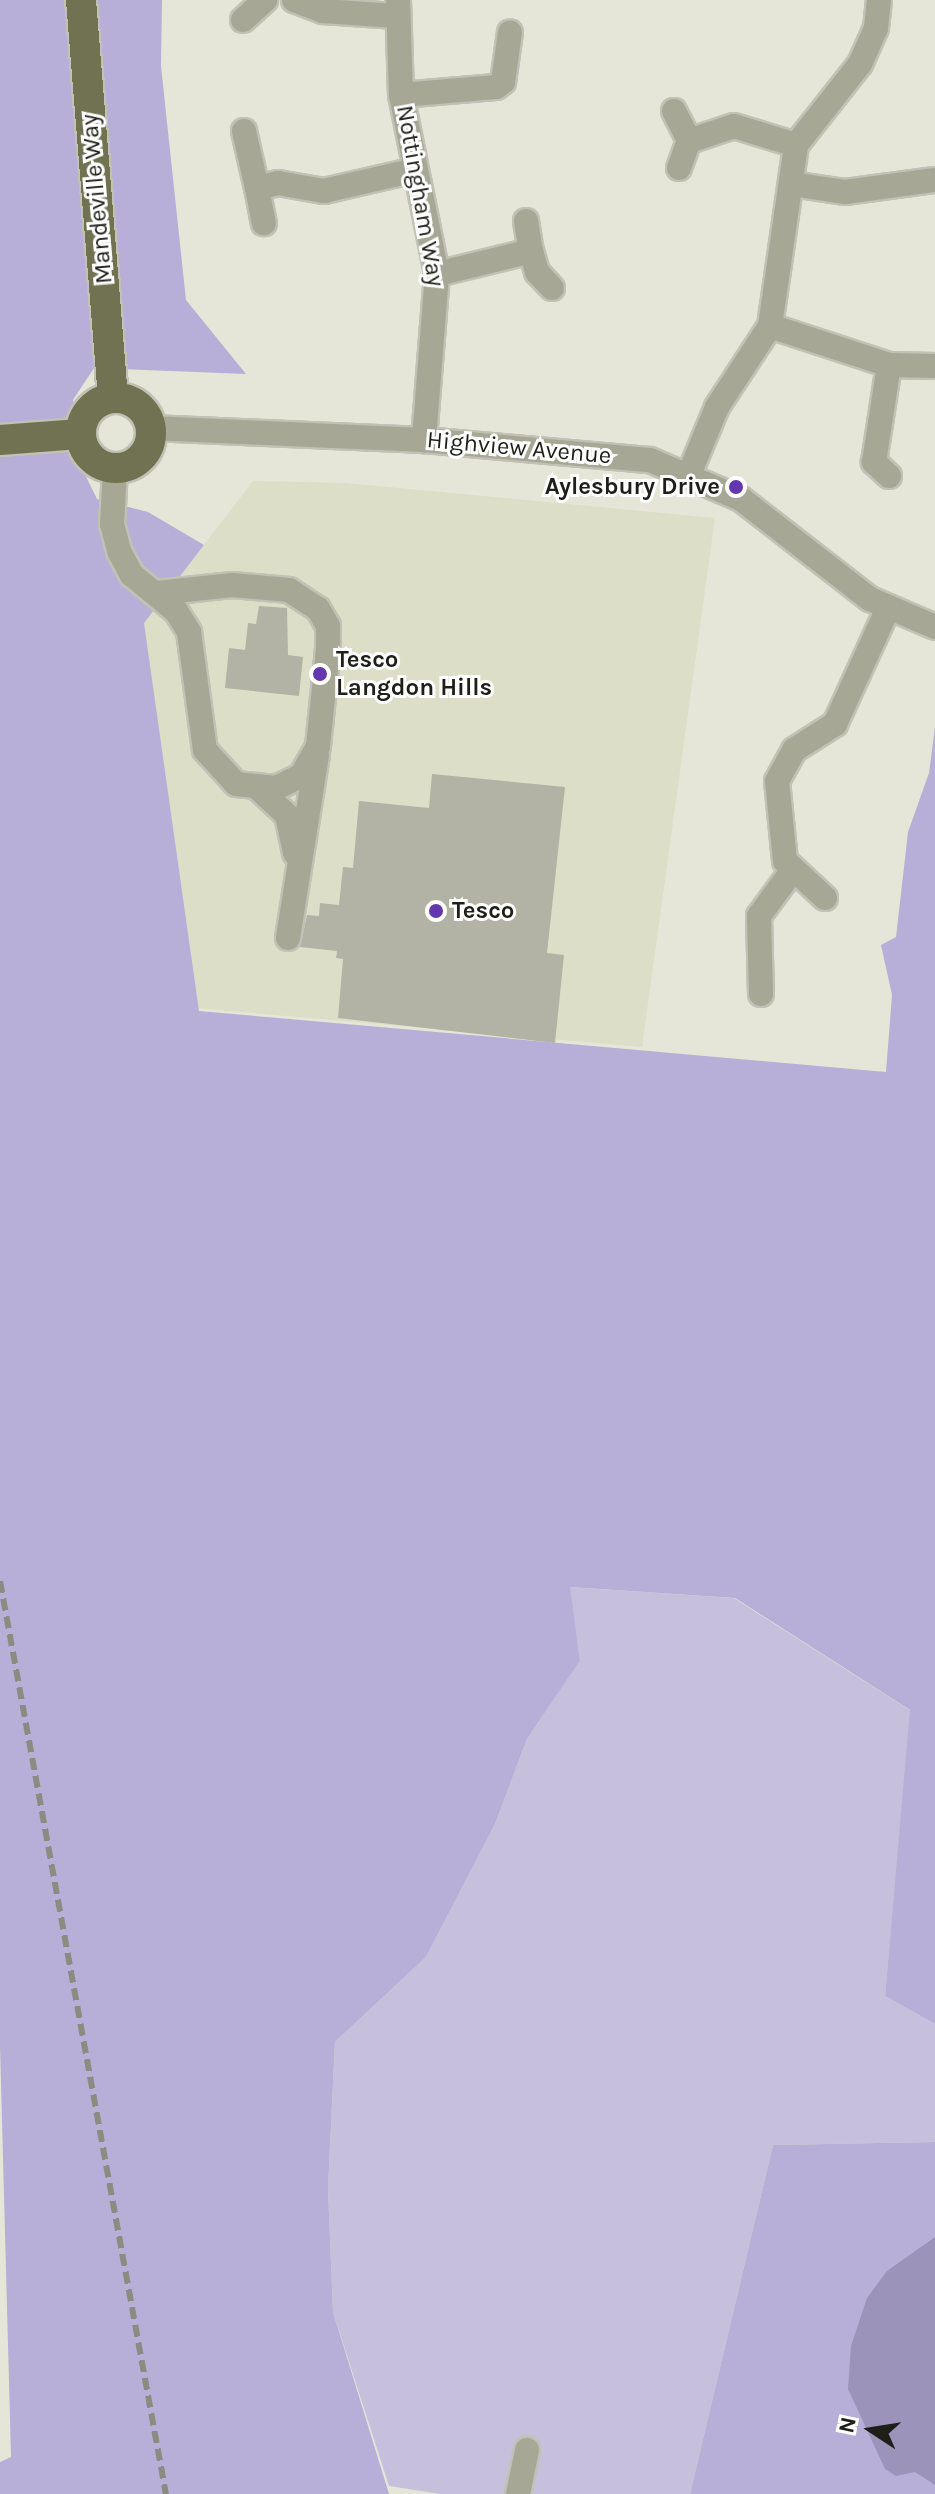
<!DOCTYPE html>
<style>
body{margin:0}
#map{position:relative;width:935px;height:2494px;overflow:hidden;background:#e5e6d7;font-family:Karla,sans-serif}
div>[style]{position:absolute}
.built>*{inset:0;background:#dddec7}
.green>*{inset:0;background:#c6c0dd}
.forest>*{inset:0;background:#b7afd7}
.water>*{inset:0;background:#9b93ba}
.building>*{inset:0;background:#b2b3a4}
.roads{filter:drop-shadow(2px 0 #c1c2b5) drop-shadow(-2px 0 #c1c2b5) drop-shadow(0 2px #c1c2b5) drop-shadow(0 -2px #c1c2b5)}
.minor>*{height:24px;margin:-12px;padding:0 12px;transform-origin:12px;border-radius:12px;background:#a6a794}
.major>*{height:30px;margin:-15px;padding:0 15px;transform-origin:15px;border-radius:15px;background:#717251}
.major>.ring{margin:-15px;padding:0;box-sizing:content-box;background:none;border:30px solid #717251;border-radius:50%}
.rail>*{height:6px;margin-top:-3px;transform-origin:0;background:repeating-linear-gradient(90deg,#8b8c81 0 12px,transparent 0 18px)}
.dots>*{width:22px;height:22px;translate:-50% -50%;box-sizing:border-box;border:4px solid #fff;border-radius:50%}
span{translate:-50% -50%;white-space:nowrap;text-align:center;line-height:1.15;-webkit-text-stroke:6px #fff;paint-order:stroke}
.street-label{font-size:24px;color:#1e1f19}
.poi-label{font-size:24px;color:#1e1f19;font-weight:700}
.right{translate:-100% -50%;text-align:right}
.left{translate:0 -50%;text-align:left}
.north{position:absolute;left:831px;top:2390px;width:80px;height:80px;-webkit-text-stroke:6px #fff;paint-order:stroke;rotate:282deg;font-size:22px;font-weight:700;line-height:32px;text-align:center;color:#1e1f19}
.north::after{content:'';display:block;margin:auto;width:28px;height:36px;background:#1e1f19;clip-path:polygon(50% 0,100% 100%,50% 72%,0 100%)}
</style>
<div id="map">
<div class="built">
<i style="clip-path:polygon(253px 481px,346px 483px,715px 518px,642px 1047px,195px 1008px,144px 623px)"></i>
</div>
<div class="green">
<i style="clip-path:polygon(569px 1587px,734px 1598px,911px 1711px,885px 1996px,935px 2024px,935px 2142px,773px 2145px,690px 2494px,440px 2494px,389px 2486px,333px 2312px,328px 2188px,335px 2042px,426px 1957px,495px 1824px,527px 1739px,580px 1661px)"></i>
</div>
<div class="forest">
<i style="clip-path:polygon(0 0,162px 0,161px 66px,186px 300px,246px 374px,94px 368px,73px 400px,76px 456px,97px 499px,148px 512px,204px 545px,144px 623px,199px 1011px,886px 1072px,892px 995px,881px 945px,896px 937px,908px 832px,929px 773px,935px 727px,935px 2024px,885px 1996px,910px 1710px,735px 1598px,570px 1587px,580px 1661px,527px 1739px,495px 1824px,426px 1957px,335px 2042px,328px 2188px,333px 2312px,389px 2494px,0 2494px,0 2462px,11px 2457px,0 2046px)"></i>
<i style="clip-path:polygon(935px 2142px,935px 2494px,690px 2494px,773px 2145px)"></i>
</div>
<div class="water">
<i style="clip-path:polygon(935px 2237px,935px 2485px,915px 2472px,896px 2476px,885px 2469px,848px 2389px,851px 2346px,867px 2298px,887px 2271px)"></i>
</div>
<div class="building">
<i style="clip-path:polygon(259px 606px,287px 608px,288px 655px,303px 657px,299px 696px,225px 688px,229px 648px,245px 650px,248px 623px,256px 624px)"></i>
<i style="clip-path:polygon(432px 774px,565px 787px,547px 953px,564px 955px,555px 1043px,338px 1018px,343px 959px,336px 958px,337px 951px,300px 947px,307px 915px,319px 916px,320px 903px,339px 905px,343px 867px,353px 868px,359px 801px,429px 808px)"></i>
</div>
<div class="roads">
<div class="minor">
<i style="left:294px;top:0;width:31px;rotate:21deg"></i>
<i style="left:323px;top:11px;width:73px;rotate:3.9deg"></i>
<i style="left:398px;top:0;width:95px;rotate:88.2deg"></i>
<i style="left:401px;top:95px;width:183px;rotate:78.6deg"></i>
<i style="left:437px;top:274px;width:167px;rotate:94.5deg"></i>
<i style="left:243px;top:20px;width:30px;rotate:-42deg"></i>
<i style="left:401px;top:95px;width:95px;rotate:-4.8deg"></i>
<i style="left:496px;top:87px;width:9px;rotate:-36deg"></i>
<i style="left:503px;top:82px;width:50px;rotate:-82deg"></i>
<i style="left:674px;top:111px;width:34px;rotate:63deg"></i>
<i style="left:244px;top:131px;width:58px;rotate:77.2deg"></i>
<i style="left:257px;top:188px;width:22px;rotate:-13deg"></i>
<i style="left:278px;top:183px;width:47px;rotate:9.9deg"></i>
<i style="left:324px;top:191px;width:93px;rotate:-13deg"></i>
<i style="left:679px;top:168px;width:29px;rotate:-70deg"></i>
<i style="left:689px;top:141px;width:47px;rotate:-18.4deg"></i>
<i style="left:734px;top:126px;width:65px;rotate:17deg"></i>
<i style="left:792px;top:184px;width:54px;rotate:8.6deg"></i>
<i style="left:845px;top:192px;width:91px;rotate:-7.6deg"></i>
<i style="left:257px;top:188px;width:36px;rotate:79deg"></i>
<i style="left:526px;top:221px;width:30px;rotate:81deg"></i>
<i style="left:437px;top:274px;width:97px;rotate:-13.7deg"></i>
<i style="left:531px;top:251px;width:22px;rotate:74deg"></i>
<i style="left:537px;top:272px;width:22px;rotate:47deg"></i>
<i style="left:770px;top:326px;width:125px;rotate:18.1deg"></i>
<i style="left:889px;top:365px;width:46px;rotate:1.2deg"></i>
<i style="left:151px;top:428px;width:273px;rotate:2.5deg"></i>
<i style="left:424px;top:440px;width:227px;rotate:5.1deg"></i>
<i style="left:650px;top:460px;width:99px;rotate:23.2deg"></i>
<i style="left:741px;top:499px;width:163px;rotate:37.8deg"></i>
<i style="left:870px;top:599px;width:71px;rotate:23.3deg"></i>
<i style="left:115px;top:469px;width:55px;rotate:93.1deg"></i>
<i style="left:112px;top:524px;width:28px;rotate:75deg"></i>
<i style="left:119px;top:551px;width:27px;rotate:62deg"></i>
<i style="left:132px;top:575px;width:57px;rotate:39.3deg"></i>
<i style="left:176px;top:611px;width:25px;rotate:58deg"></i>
<i style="left:189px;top:632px;width:119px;rotate:82.3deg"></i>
<i style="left:205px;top:750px;width:46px;rotate:47.6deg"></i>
<i style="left:236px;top:784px;width:40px;rotate:5.7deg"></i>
<i style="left:276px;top:788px;width:28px;rotate:-26deg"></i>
<i style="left:301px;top:776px;width:34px;rotate:-60deg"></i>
<i style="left:318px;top:746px;width:97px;rotate:-84.1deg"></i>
<i style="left:328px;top:650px;width:24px;rotate:-90deg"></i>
<i style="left:328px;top:626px;width:20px;rotate:-120deg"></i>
<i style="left:318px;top:609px;width:35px;rotate:-147deg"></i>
<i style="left:289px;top:590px;width:57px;rotate:-175deg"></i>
<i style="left:232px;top:585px;width:75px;rotate:173.9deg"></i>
<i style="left:690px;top:472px;width:70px;rotate:-67.4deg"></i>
<i style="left:717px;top:407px;width:97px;rotate:-56.8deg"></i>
<i style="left:770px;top:326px;width:183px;rotate:-81.8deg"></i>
<i style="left:796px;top:145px;width:103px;rotate:-51.7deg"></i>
<i style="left:860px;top:64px;width:39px;rotate:-66deg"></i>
<i style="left:876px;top:28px;width:28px;rotate:-84deg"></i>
<i style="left:889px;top:476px;width:21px;rotate:-137deg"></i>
<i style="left:874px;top:462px;width:98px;rotate:-81.2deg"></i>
<i style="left:259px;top:789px;width:38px;rotate:43deg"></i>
<i style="left:287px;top:815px;width:39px;rotate:78deg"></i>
<i style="left:825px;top:898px;width:54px;rotate:-137.2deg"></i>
<i style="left:785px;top:861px;width:80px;rotate:-95.7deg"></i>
<i style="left:777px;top:781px;width:35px;rotate:-61deg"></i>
<i style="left:794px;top:750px;width:49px;rotate:-32.4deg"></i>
<i style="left:835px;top:724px;width:128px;rotate:-65.4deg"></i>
<i style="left:288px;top:938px;width:185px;rotate:-81deg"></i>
<i style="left:761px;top:994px;width:78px;rotate:-91.5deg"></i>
<i style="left:759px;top:916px;width:56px;rotate:-53.7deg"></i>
<i style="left:518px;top:2494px;width:45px;rotate:-78.4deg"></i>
</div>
<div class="major">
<i style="left:81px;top:0;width:399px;rotate:85.4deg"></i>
<i class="ring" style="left:81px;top:398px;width:40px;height:40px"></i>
<i style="left:0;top:440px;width:80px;rotate:-4.3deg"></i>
</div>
</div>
<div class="rail">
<i style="left:0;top:1581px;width:928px;rotate:79.7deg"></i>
</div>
<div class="dots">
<i style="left:736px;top:487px;background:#6338af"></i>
<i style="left:320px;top:674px;background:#6338af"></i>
<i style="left:436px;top:911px;background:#6338af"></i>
</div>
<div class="street-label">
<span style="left:420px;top:196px;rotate:80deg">Nottingham Way</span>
<span style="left:97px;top:199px;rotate:-95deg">Mandeville Way</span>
<span style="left:519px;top:448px;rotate:5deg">Highview Avenue</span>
</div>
<div class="poi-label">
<span class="right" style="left:720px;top:487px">Aylesbury Drive</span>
<span class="left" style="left:336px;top:674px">Tesco<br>Langdon Hills</span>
<span class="left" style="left:452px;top:911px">Tesco</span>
</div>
<div class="north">N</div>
</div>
